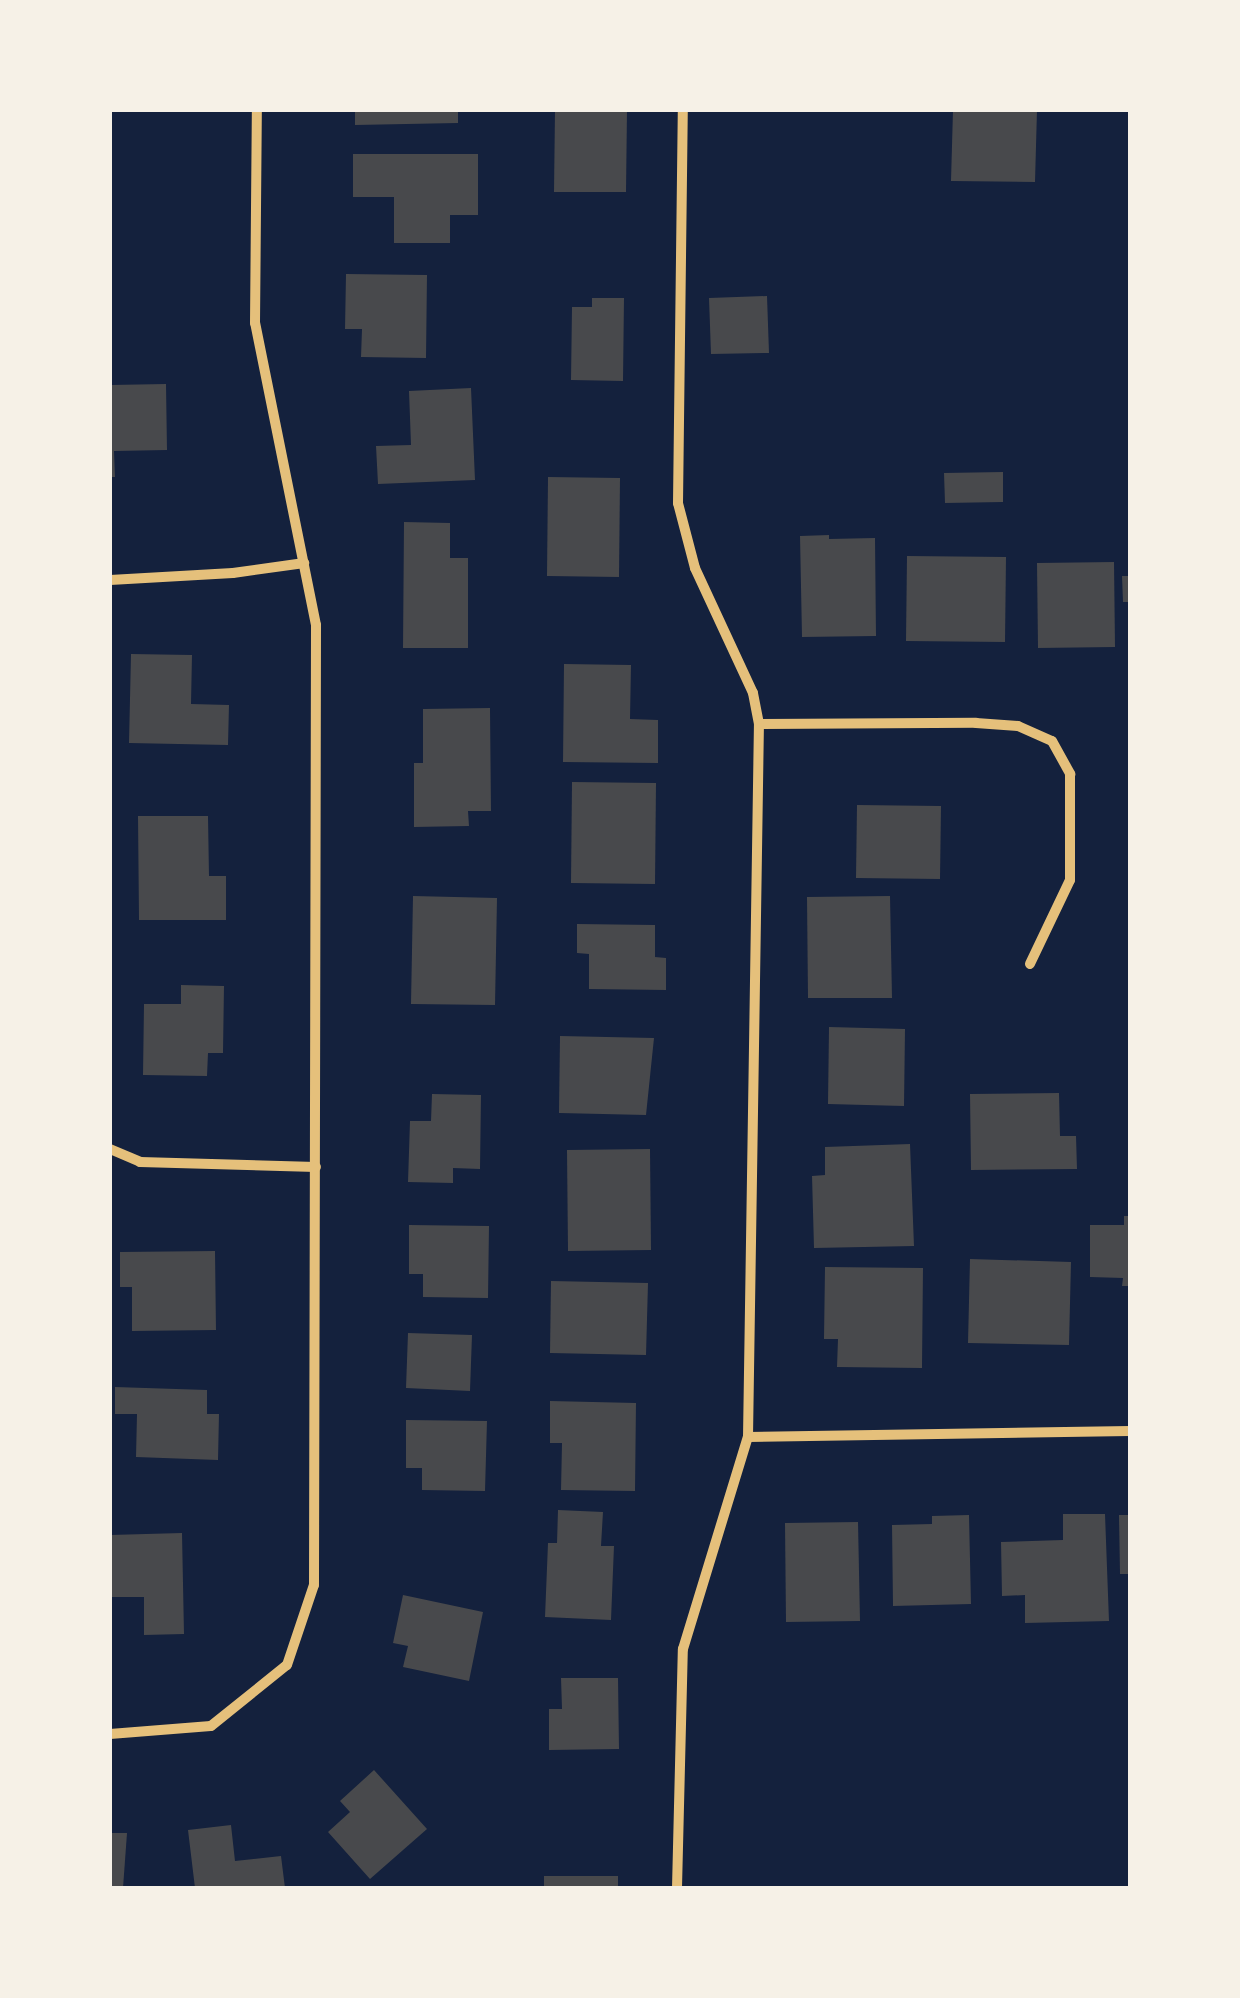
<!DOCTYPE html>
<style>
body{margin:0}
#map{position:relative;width:1240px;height:1998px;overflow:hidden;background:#14213d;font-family:Poppins,sans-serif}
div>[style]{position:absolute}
.building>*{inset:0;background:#48494c}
.minor>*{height:10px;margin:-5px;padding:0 5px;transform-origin:5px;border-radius:5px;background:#e5c07b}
span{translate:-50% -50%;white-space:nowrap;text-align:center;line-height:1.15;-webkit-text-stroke:8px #f6f1e7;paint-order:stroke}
.frame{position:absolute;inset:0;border:112px solid #f6f1e7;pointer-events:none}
</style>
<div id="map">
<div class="building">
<i style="clip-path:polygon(355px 110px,458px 110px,458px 123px,355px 125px)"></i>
<i style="clip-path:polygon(555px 110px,627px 110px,626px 192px,554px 192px)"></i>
<i style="clip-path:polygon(953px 110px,1037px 110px,1035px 182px,951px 181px)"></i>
<i style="clip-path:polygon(353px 154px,478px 154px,478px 215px,450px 215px,450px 243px,394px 243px,394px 197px,353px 197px)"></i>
<i style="clip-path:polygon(346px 274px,427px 275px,426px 358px,361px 357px,362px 329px,345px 329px)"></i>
<i style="clip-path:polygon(767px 296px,769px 353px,711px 354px,709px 298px)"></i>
<i style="clip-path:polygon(592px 298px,624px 298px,623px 381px,571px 380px,572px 307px,592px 307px)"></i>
<i style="clip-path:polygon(166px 384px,167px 450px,114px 451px,115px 477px,110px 477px,110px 385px)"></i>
<i style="clip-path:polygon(471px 388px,475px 480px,378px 484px,376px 446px,411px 445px,409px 391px)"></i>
<i style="clip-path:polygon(1003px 472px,1003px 502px,945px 503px,944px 473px)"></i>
<i style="clip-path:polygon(548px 477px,620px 478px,619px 577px,547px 576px)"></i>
<i style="clip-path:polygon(404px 522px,450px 523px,450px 558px,468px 558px,468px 648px,403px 648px)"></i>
<i style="clip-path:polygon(829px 535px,829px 539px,875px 538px,876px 636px,802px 637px,800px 536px)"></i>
<i style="clip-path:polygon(907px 556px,1006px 557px,1005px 642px,906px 641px)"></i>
<i style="clip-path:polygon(1114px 562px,1115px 647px,1038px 648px,1037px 563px)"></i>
<i style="clip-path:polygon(1122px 576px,1130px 576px,1130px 602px,1123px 602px)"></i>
<i style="clip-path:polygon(131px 654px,192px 655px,191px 704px,229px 705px,228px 745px,129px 743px)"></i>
<i style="clip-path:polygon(564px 664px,631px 665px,630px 719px,658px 720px,658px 763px,563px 762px)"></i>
<i style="clip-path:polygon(490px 708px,491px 811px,468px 811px,469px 826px,414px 827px,414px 763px,423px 763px,423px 709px)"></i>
<i style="clip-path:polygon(572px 782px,656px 783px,655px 884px,571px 883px)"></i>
<i style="clip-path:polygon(857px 805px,941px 806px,940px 879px,856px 878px)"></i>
<i style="clip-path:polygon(138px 816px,208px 816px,209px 876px,226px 876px,226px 920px,139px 920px)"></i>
<i style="clip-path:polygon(413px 896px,497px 898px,495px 1005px,411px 1004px)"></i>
<i style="clip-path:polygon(890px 896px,892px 998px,808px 998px,807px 897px)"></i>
<i style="clip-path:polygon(577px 924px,655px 925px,655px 957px,666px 958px,666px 990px,589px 989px,589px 954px,577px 953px)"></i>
<i style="clip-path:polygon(181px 985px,224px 986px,223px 1053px,208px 1053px,207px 1076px,143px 1075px,144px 1004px,181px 1004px)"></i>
<i style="clip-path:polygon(829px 1027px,905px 1029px,904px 1106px,828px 1104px)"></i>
<i style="clip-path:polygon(560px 1036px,654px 1038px,646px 1115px,559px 1113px)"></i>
<i style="clip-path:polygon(1059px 1093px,1060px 1136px,1076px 1136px,1077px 1169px,971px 1170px,970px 1094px)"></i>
<i style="clip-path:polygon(432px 1094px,481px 1095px,480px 1169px,453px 1168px,453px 1183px,408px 1182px,410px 1121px,431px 1121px)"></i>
<i style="clip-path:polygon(910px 1144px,914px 1246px,814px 1248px,812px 1176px,825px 1175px,825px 1147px)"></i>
<i style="clip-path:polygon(650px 1149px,651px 1250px,568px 1251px,567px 1150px)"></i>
<i style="clip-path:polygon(1124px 1216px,1130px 1216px,1130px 1286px,1122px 1286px,1123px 1278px,1090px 1277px,1090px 1225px,1124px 1225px)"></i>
<i style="clip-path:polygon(409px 1225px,489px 1226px,488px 1298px,423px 1297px,423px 1274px,409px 1274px)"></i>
<i style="clip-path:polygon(215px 1251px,216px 1330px,132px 1331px,132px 1287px,120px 1287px,120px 1252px)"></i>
<i style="clip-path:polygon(970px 1259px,1071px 1262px,1069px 1345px,968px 1343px)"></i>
<i style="clip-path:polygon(825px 1267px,923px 1268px,922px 1368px,837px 1367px,838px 1339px,824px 1339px)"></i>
<i style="clip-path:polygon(551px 1281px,648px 1283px,646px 1355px,550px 1353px)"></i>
<i style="clip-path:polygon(408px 1333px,472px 1335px,470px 1391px,406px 1388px)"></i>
<i style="clip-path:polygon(115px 1387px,207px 1390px,207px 1414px,219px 1414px,218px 1460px,136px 1457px,137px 1414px,115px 1414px)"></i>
<i style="clip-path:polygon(550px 1401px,636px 1403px,635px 1491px,561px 1490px,562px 1443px,550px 1443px)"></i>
<i style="clip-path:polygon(406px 1420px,487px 1421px,485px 1491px,422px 1490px,422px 1468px,406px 1468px)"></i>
<i style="clip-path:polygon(558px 1510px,603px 1512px,601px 1546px,614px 1546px,611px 1620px,545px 1617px,548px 1543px,557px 1543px)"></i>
<i style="clip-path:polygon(1063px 1514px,1105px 1514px,1109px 1621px,1025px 1623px,1025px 1595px,1002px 1596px,1001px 1542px,1063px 1540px)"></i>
<i style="clip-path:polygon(969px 1515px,971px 1604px,893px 1606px,892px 1525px,932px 1524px,932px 1516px)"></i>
<i style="clip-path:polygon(1119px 1515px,1130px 1515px,1130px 1574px,1120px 1574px)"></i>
<i style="clip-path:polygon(858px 1522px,860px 1621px,786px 1622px,785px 1523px)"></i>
<i style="clip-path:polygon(182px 1533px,184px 1634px,144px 1635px,144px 1597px,110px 1597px,110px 1535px)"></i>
<i style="clip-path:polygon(403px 1595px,483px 1612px,469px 1681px,403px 1667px,408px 1646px,393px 1643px)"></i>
<i style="clip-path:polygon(561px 1678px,618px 1678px,619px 1749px,549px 1750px,549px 1709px,562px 1709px)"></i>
<i style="clip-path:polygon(374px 1770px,427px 1829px,370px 1879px,328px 1832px,350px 1812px,340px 1801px)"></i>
<i style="clip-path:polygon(231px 1825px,235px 1861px,281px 1856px,285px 1888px,195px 1888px,188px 1830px)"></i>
<i style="clip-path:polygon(110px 1833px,127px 1833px,123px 1888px,110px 1888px)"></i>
<i style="clip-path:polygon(544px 1876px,618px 1876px,618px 1888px,544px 1888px)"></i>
</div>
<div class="minor">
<i style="left:110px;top:580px;width:123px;rotate:-3.3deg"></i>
<i style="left:233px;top:573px;width:72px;rotate:-8deg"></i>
<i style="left:759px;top:724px;width:217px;rotate:-0.3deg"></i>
<i style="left:976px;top:723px;width:42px;rotate:4.1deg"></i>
<i style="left:1018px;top:726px;width:37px;rotate:24deg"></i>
<i style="left:1052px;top:741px;width:38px;rotate:61deg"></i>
<i style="left:1070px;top:774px;width:106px;rotate:90deg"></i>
<i style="left:1070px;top:880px;width:93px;rotate:115.5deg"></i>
<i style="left:110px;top:1149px;width:33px;rotate:23deg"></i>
<i style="left:140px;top:1162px;width:176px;rotate:1.6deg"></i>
<i style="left:748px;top:1437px;width:382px;rotate:-0.9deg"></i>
<i style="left:110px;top:1734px;width:101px;rotate:-4.5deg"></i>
<i style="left:211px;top:1726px;width:97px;rotate:-38.8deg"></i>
<i style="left:287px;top:1665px;width:84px;rotate:-71.4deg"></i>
<i style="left:314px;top:1585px;width:960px;rotate:-89.88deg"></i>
<i style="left:316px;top:625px;width:308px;rotate:-101.4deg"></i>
<i style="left:255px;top:323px;width:213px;rotate:-89.5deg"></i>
<i style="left:677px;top:1888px;width:239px;rotate:-88.6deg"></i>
<i style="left:683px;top:1649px;width:222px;rotate:-73deg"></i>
<i style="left:748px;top:1437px;width:713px;rotate:-89.12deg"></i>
<i style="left:759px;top:724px;width:32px;rotate:-101deg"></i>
<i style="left:753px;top:693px;width:138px;rotate:-114.9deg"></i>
<i style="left:695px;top:568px;width:67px;rotate:-104.7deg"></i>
<i style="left:678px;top:503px;width:393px;rotate:-89.3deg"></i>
</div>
<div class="frame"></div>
</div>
